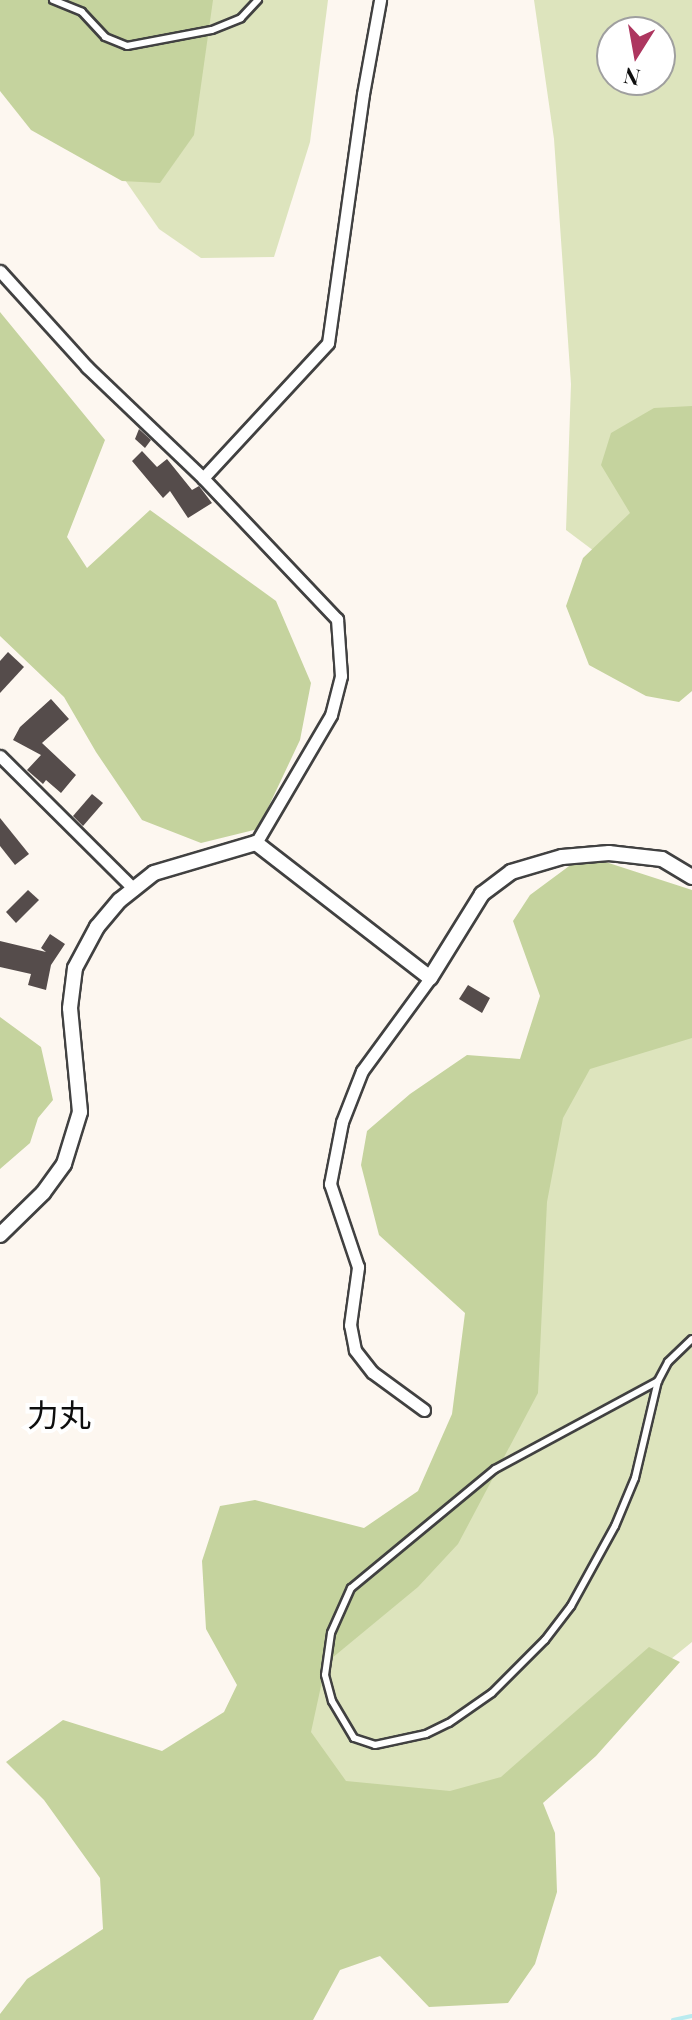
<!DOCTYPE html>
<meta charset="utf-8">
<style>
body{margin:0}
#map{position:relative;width:692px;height:2020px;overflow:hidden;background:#fdf7f0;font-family:"Playfair Display","Noto Sans JP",serif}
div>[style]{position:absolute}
.green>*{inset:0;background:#dde4bd}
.forest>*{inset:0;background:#c5d39e}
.stream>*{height:4px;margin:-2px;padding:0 2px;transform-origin:2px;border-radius:2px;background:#baebef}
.building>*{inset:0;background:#554c4b}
.roads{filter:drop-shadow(2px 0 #414141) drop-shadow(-2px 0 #414141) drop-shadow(0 2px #414141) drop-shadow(0 -2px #414141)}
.service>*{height:6px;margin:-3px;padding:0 3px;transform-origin:3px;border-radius:3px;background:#fff}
.minor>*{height:11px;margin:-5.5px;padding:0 5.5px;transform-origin:5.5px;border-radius:5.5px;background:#fff}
.tertiary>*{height:14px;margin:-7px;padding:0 7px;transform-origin:7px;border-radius:7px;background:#fff}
span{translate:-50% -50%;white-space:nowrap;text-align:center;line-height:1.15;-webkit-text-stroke:8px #fff;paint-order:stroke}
.quarter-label{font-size:32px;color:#0e0e0e}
.north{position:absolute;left:596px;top:16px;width:80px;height:80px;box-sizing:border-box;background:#fff;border:2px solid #9f9f9f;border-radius:50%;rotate:191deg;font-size:22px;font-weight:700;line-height:32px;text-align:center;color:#0e0e0e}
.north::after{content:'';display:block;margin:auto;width:28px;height:36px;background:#ad365f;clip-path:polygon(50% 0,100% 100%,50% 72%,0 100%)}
</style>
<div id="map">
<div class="green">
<i style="clip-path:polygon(0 0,328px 0,310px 142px,274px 257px,201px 258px,159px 229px)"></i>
<i style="clip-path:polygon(evenodd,534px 0,692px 0,692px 566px,646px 590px,566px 530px,571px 384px,554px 139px,534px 0,612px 32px,660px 32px,660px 80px,612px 80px,612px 32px)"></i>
<i style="clip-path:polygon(692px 957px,692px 1642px,566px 1744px,465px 1850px,337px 1839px,276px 1618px,468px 1463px,531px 1130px)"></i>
</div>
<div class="forest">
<i style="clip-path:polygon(0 0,213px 0,194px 135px,160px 183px,122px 181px,31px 130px,0 91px)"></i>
<i style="clip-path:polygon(0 312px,105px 440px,67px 537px,87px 568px,150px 510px,276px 601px,311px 683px,300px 740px,258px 829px,201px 843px,142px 820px,96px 752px,64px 697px,0 636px)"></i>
<i style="clip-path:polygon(692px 406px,692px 691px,679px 702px,646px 696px,589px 665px,566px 606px,583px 558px,630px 513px,601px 465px,611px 433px,654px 408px)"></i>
<i style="clip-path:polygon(584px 855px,692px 890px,692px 1038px,590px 1069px,563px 1118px,547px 1202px,538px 1393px,458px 1544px,418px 1587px,326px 1663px,311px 1732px,346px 1781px,450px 1791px,501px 1777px,649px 1647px,680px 1662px,596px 1756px,543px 1803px,555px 1833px,557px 1892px,535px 1964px,508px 2003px,429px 2007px,380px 1956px,340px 1970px,313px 2020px,0 2020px,0 2014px,27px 1979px,103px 1929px,100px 1878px,44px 1800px,6px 1762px,63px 1720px,162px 1751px,224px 1712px,237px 1685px,206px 1629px,202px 1561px,220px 1506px,255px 1500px,364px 1528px,418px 1491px,452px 1414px,465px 1313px,379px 1235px,361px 1165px,367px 1131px,410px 1094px,467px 1055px,520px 1059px,540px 996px,513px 921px,530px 895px)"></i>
<i style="clip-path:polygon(0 1017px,41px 1047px,53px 1100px,38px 1118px,30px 1143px,0 1169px)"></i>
</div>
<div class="stream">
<i style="left:673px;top:2020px;width:19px;rotate:-12deg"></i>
</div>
<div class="building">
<i style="clip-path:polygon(139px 429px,151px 440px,145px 448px,135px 439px)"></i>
<i style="clip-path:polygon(142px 451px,157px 467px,167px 459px,192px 490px,199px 486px,212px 503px,188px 518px,170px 491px,163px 498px,132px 461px)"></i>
<i style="clip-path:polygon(8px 652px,24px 667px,0 693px,0 661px)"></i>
<i style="clip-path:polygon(51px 699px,69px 719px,42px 743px,76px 775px,61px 793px,46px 780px,43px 784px,27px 770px,41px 755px,13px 740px,20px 727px)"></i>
<i style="clip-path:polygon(92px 794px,103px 803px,83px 826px,73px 816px)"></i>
<i style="clip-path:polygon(0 818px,29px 854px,15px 865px,0 846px)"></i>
<i style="clip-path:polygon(28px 890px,39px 900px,16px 923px,6px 912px)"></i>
<i style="clip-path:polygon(50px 934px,65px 944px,51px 965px,46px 990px,28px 985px,31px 974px,0 967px,0 941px,46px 952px,41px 948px)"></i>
<i style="clip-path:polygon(468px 985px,490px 998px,482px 1013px,459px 999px)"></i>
</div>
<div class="roads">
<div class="service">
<i style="left:53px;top:0;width:31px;rotate:22deg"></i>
<i style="left:82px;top:12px;width:34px;rotate:47deg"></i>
<i style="left:105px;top:37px;width:24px;rotate:22deg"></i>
<i style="left:127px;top:46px;width:86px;rotate:-10.7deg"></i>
<i style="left:212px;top:30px;width:31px;rotate:-22deg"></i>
<i style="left:241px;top:18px;width:25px;rotate:-47deg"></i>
<i style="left:658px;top:1381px;width:185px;rotate:151.6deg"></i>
<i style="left:495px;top:1469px;width:187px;rotate:140.4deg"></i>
<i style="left:351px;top:1588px;width:49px;rotate:114deg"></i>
<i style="left:331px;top:1633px;width:42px;rotate:98.1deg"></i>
<i style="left:325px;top:1675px;width:27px;rotate:75deg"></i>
<i style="left:332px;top:1701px;width:43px;rotate:59.3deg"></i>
<i style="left:354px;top:1738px;width:22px;rotate:18deg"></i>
<i style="left:375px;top:1745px;width:52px;rotate:-12.2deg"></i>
<i style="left:426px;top:1734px;width:25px;rotate:-26deg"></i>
<i style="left:449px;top:1723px;width:52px;rotate:-34.9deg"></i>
<i style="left:492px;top:1693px;width:75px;rotate:-45deg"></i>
<i style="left:545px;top:1640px;width:43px;rotate:-52.6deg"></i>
<i style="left:571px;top:1606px;width:91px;rotate:-61.2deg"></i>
<i style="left:615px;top:1526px;width:52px;rotate:-67.4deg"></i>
<i style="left:635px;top:1478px;width:100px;rotate:-76.7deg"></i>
<i style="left:658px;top:1381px;width:21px;rotate:-62deg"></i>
<i style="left:668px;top:1362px;width:33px;rotate:-44deg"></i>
</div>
<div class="minor">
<i style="left:0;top:271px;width:130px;rotate:47.8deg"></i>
<i style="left:87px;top:367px;width:161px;rotate:43.7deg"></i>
<i style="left:203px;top:478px;width:195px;rotate:46.5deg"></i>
<i style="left:337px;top:619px;width:57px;rotate:86deg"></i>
<i style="left:341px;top:676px;width:40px;rotate:104.4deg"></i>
<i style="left:331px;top:715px;width:148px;rotate:120.4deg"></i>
<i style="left:203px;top:478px;width:184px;rotate:-47.2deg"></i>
<i style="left:328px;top:343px;width:251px;rotate:-82deg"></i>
<i style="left:363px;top:94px;width:96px;rotate:-79.7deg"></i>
<i style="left:0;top:756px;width:189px;rotate:44.8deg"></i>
<i style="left:424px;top:1410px;width:64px;rotate:-143.8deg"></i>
<i style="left:372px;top:1372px;width:28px;rotate:-128deg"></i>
<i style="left:355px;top:1350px;width:25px;rotate:-101deg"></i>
<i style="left:350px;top:1325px;width:59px;rotate:-82.1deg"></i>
<i style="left:358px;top:1267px;width:88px;rotate:-108.6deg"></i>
<i style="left:330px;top:1184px;width:63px;rotate:-79deg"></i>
<i style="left:342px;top:1122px;width:55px;rotate:-68.6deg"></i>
<i style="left:362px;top:1071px;width:115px;rotate:-53.8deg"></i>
</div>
<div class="tertiary">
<i style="left:0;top:1235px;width:60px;rotate:-44.3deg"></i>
<i style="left:43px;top:1193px;width:36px;rotate:-54deg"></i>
<i style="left:64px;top:1164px;width:54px;rotate:-72.9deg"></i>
<i style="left:80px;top:1112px;width:104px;rotate:-95.5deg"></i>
<i style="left:70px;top:1008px;width:40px;rotate:-82.9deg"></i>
<i style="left:75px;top:968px;width:47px;rotate:-61.8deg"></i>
<i style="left:97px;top:927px;width:35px;rotate:-50deg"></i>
<i style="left:120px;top:900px;width:43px;rotate:-38.5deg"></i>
<i style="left:154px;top:873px;width:106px;rotate:-16.4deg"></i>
<i style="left:256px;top:843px;width:220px;rotate:37.8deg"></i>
<i style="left:430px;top:978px;width:99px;rotate:-58.2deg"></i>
<i style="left:482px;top:894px;width:36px;rotate:-37deg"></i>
<i style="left:511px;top:872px;width:53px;rotate:-16.4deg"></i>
<i style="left:562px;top:857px;width:47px;rotate:-4.9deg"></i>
<i style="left:609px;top:853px;width:53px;rotate:6.5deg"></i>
<i style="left:662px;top:859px;width:35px;rotate:31deg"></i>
</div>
</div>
<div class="quarter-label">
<span style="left:59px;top:1414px">力丸</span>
</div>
<div class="north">N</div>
</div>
